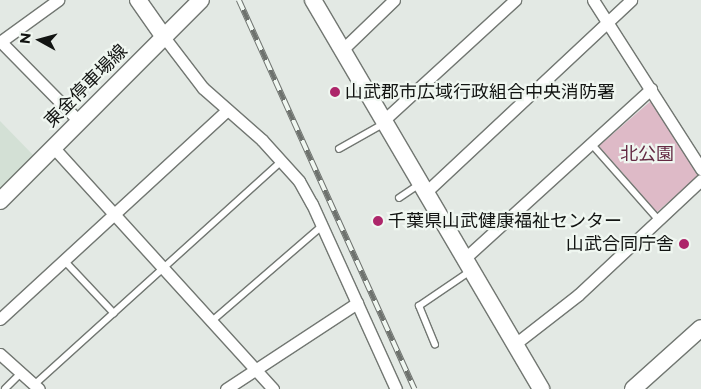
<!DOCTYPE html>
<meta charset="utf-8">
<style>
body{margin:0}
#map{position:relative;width:701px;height:389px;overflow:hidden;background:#e3e9e4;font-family:Montserrat,"Noto Sans JP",sans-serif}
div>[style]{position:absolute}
.built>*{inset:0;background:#d3e0d5}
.green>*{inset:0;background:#debac7}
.roads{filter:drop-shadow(1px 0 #727772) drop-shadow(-1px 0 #727772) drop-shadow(0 1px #727772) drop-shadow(0 -1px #727772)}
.lane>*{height:5.5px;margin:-2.75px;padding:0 2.75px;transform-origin:2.75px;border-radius:2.75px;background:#fff}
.street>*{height:11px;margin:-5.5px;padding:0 5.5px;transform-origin:5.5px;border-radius:5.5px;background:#fff}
.secondary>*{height:16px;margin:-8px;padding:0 8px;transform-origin:8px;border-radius:8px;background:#fff}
.rail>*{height:5.5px;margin-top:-2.75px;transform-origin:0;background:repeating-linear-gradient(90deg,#f0f7f1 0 11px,#6e726e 0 22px);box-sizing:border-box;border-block:1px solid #6e726e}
.dots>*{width:14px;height:14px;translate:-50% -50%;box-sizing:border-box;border:2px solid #f0f7f1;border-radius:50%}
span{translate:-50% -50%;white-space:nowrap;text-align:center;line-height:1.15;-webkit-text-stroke:4.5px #f0f7f1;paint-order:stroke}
.street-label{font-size:18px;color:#121412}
.poi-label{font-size:18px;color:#121412}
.left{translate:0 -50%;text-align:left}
.right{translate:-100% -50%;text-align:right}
.park-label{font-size:18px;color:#642a43}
.north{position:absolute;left:15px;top:15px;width:50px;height:50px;-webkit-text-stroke:4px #f0f7f1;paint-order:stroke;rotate:277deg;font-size:14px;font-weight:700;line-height:20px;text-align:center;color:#121412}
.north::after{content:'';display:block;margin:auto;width:18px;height:22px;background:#121412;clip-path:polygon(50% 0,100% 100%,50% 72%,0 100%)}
</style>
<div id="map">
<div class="built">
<i style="clip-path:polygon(0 121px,37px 159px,0 195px)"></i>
</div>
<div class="green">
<i style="clip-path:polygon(652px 100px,698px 176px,657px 212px,599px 146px)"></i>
</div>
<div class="roads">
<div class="lane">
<i style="left:591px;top:143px;width:101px;rotate:48.6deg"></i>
<i style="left:339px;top:149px;width:51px;rotate:-29.6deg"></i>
<i style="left:399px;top:198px;width:25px;rotate:-34deg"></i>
<i style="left:64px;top:260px;width:73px;rotate:46.7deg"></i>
<i style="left:212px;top:321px;width:145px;rotate:-40.8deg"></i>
<i style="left:435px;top:345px;width:42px;rotate:-112.3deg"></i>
<i style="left:419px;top:306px;width:60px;rotate:-34.2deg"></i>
<i style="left:34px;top:385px;width:333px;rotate:-42.1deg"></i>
<i style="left:5px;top:389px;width:23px;rotate:-45deg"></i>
</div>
<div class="street">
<i style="left:593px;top:0;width:201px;rotate:57.4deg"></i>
<i style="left:164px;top:37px;width:64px;rotate:52.6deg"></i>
<i style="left:203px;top:88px;width:79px;rotate:41.4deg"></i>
<i style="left:262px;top:140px;width:55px;rotate:47.9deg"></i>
<i style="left:299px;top:181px;width:26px;rotate:61deg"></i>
<i style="left:312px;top:204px;width:203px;rotate:65.6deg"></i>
<i style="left:0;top:42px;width:72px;rotate:-35.9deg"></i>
<i style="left:1px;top:42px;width:111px;rotate:45.4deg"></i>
<i style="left:342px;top:50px;width:72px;rotate:-43.9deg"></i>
<i style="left:384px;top:120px;width:178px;rotate:-42.5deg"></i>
<i style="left:53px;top:147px;width:327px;rotate:47.7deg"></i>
<i style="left:426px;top:192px;width:281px;rotate:-43.1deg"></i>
<i style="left:464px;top:259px;width:253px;rotate:-42.3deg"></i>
<i style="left:0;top:319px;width:309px;rotate:-42.6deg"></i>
<i style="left:515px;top:344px;width:80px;rotate:-37.9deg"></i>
<i style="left:578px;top:295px;width:168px;rotate:-43.1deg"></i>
<i style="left:0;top:354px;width:52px;rotate:41.9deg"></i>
<i style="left:226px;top:389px;width:157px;rotate:-33.3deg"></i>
</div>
<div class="secondary">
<i style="left:138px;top:0;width:45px;rotate:54.9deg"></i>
<i style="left:313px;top:0;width:451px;rotate:59.6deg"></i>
<i style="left:0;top:201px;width:284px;rotate:-45deg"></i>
<i style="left:633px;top:389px;width:91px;rotate:-41.9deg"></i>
</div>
</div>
<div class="rail">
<i style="left:239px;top:0;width:427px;rotate:65.7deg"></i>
</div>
<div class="dots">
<i style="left:335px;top:92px;background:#ad266a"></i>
<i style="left:378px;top:221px;background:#ad266a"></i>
<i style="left:684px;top:244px;background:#ad266a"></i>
</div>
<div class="street-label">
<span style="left:86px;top:86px;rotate:-45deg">東金停車場線</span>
</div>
<div class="poi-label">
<span class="left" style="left:345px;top:92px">山武郡市広域行政組合中央消防署</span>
<span class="left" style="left:388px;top:221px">千葉県山武健康福祉センター</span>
<span class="right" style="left:674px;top:244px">山武合同庁舎</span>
</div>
<div class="park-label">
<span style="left:647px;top:154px">北公園</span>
</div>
<div class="north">N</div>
</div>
